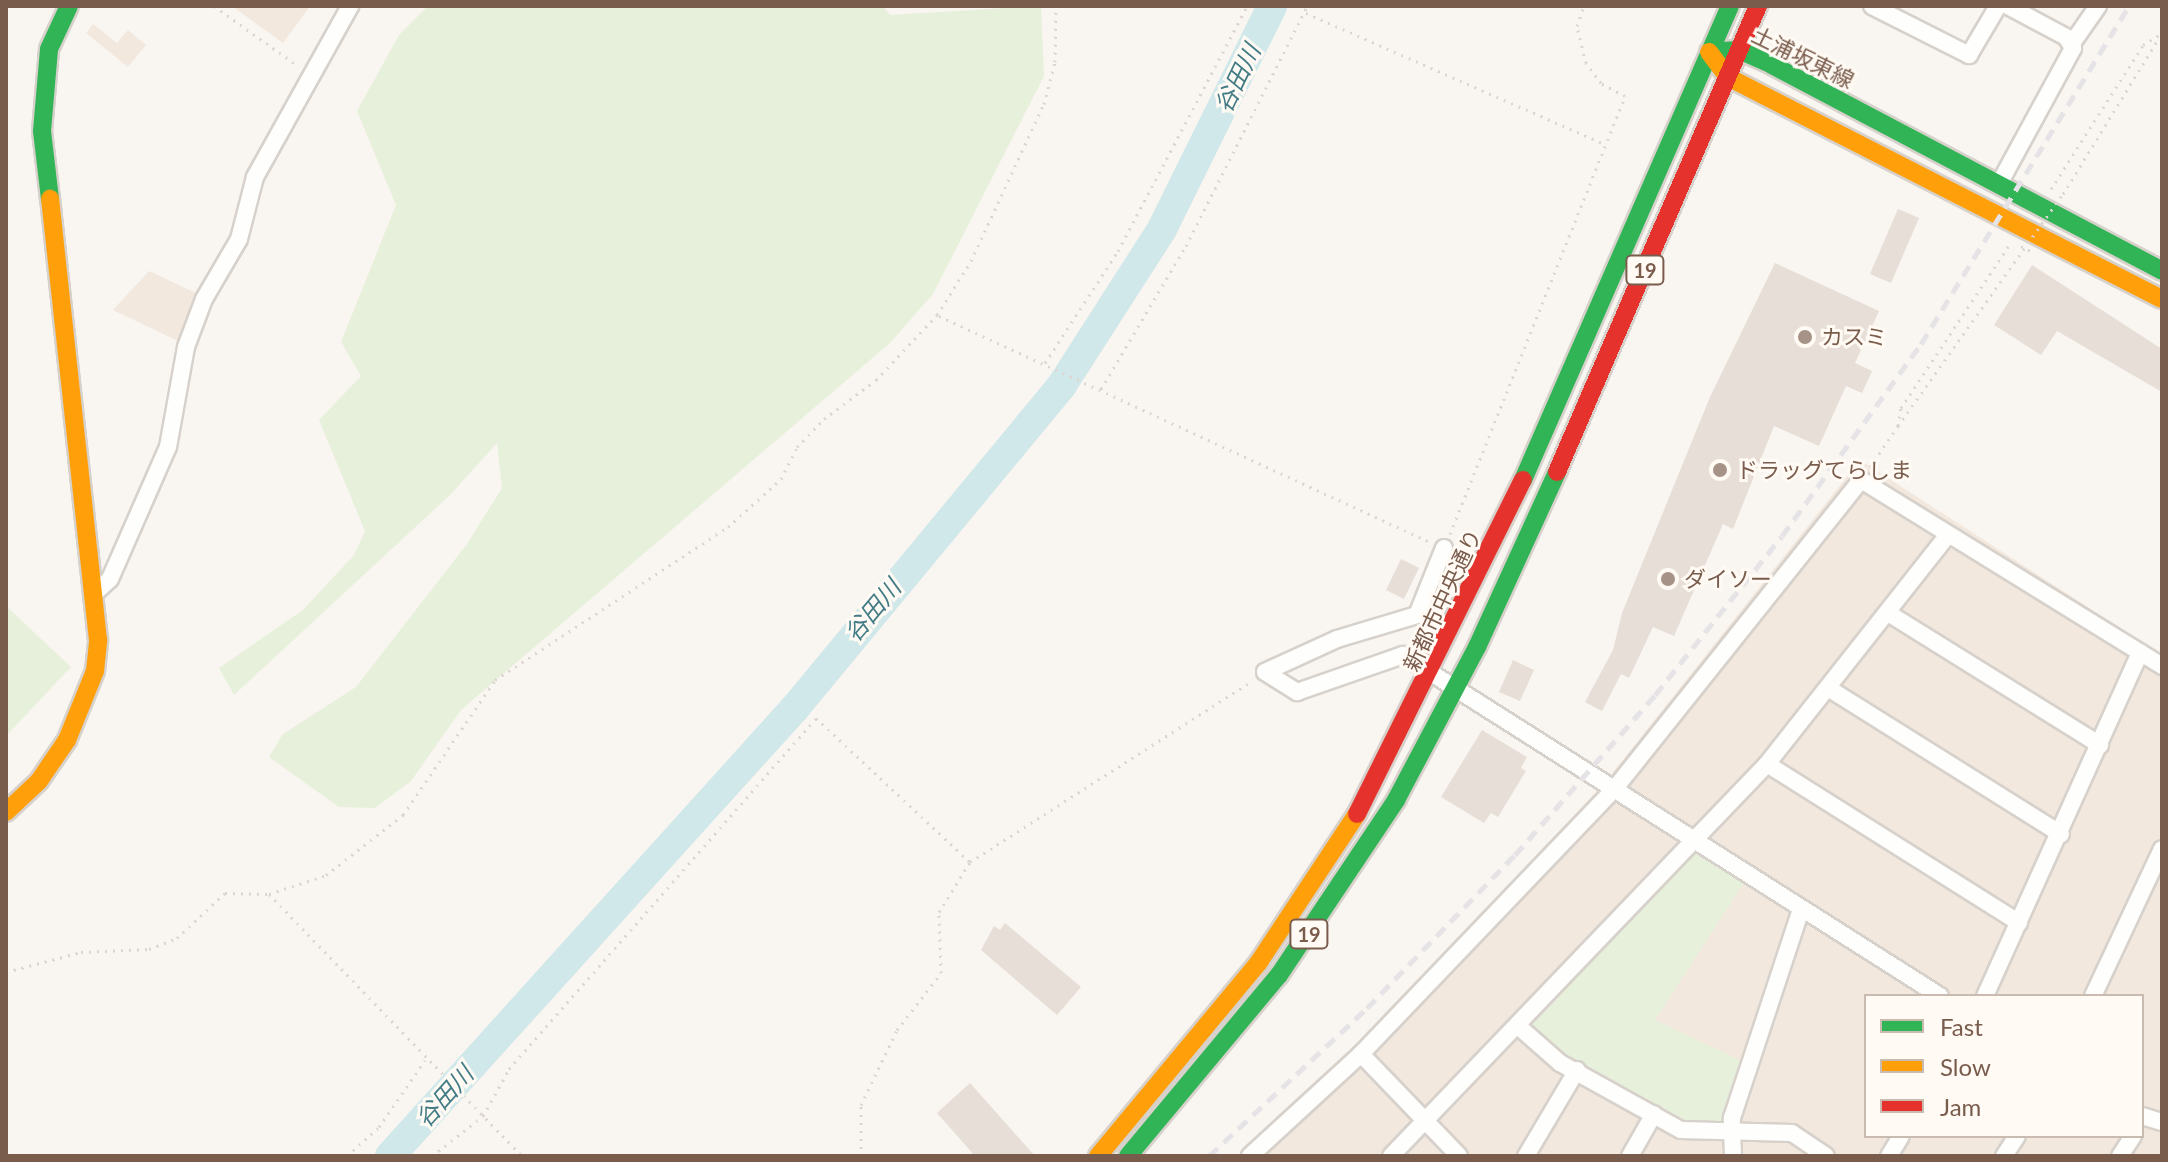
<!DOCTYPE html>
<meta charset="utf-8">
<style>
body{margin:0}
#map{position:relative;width:2168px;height:1162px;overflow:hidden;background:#f9f5f0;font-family:Lato,"Noto Sans JP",sans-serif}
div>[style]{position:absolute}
.residential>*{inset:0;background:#f2e8de}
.green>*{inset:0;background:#e7f0db}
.river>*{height:30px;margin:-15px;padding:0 15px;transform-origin:15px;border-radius:15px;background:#d0e8ea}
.building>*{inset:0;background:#e6ded7}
.path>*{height:3px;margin-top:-1.5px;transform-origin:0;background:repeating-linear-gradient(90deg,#dcd5d0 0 2px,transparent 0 8px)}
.roads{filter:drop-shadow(2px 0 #d7d1cb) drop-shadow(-2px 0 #d7d1cb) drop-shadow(0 2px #d7d1cb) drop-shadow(0 -2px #d7d1cb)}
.street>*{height:16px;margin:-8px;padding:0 8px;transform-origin:8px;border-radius:8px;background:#fefefd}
.fast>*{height:18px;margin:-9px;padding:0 9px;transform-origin:9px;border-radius:9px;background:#30b455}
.slow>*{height:18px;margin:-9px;padding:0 9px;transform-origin:9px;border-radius:9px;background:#ff9f0a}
.jam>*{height:18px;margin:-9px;padding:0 9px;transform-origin:9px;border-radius:9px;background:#e5322d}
.rail>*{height:5px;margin-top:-2.5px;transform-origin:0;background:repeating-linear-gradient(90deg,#e6e3e7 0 12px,transparent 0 20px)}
.path-bridge>*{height:3px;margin-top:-1.5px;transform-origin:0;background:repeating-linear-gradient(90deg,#dcd5d0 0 2px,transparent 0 8px)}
.dots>*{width:22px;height:22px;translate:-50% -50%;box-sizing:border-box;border:4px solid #fffaf3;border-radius:50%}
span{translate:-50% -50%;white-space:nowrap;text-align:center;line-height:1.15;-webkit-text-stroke:6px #fffaf3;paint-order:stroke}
.shield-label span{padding:2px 6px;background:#fffaf3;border:2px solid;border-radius:6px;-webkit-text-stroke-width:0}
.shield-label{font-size:20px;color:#7a5c4d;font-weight:700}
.street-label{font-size:22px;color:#7a5c4d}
.poi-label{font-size:22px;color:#7a5c4d}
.left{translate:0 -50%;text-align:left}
.water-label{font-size:24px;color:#437c86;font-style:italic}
.frame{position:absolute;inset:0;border:8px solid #7a5c4d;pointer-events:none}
.legend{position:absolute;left:1864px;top:994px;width:280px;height:144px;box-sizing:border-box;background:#fffaf3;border:2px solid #cabbb1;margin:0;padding:10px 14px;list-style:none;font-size:24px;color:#7a5c4d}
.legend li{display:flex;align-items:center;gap:16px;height:40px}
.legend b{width:40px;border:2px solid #cabbb1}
</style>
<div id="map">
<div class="residential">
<i style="clip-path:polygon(232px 6px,310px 6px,283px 43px)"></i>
<i style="clip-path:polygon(93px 24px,117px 43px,128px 30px,146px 45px,128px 67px,86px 33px)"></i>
<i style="clip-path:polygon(149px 271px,200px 295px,178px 341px,113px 310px)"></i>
<i style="clip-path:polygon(evenodd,1860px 460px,2162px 655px,2162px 1156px,1260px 1156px,1457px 970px,1860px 460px,1866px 996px,2142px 996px,2142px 1136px,1866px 1136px,1866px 996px)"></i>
</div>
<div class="green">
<i style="clip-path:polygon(428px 6px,883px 6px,890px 15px,1041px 6px,1044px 76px,933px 294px,890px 343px,461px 710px,411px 781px,375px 808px,339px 807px,269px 757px,283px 734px,356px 687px,467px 544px,502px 488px,497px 443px,450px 495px,234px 695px,219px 668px,303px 610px,354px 555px,365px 531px,319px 420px,361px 376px,341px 342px,396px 205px,357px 111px,399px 35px)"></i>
<i style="clip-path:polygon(6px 606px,71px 667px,6px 736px)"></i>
<i style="clip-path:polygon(1694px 839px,1749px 875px,1655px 1020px,1750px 1065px,1732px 1133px,1681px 1130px,1577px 1070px,1518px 1026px)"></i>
</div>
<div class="river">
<i style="left:390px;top:1156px;width:604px;rotate:-47.89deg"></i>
<i style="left:795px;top:708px;width:419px;rotate:-50.4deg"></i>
<i style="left:1062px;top:385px;width:185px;rotate:-57.3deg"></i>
<i style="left:1162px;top:229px;width:249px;rotate:-63.7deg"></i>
</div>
<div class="building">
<i style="clip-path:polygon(1898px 209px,1919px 218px,1891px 283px,1870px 274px)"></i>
<i style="clip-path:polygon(1775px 263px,1879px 311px,1855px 363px,1872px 371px,1862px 393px,1846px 386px,1819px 446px,1774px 426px,1733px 529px,1723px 524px,1674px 636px,1653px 627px,1629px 678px,1621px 674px,1602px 711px,1585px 702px,1613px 650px,1622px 613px,1710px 397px)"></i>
<i style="clip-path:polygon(2032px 265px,2162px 349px,2162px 392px,2057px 331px,2041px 355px,1994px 325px)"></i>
<i style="clip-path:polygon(1401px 559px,1419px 568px,1404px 599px,1386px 590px)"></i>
<i style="clip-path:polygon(1513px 660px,1534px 670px,1520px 701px,1499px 692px)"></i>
<i style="clip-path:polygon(1482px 730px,1527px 757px,1521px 768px,1526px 771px,1498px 817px,1491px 813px,1484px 823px,1441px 797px)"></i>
<i style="clip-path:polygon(1005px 923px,1081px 987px,1057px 1015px,981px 950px,994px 926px,1000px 930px)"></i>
<i style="clip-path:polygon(970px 1083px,1035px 1156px,975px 1156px,937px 1113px)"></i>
</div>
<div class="path">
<i style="left:214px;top:6px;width:103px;rotate:35.5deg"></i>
<i style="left:1306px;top:13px;width:328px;rotate:23.7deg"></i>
<i style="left:2051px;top:189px;width:171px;rotate:-57.4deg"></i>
<i style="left:2143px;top:45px;width:22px;rotate:-32deg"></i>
<i style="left:939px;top:316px;width:541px;rotate:24.72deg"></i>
<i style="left:1045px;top:363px;width:134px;rotate:-56.9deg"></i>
<i style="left:1118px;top:251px;width:277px;rotate:-62.2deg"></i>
<i style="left:1101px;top:389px;width:166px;rotate:-59.3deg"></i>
<i style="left:1186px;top:246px;width:269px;rotate:-63.2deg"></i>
<i style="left:1870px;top:467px;width:50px;rotate:-55.7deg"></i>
<i style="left:1898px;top:426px;width:18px;rotate:-81deg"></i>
<i style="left:1901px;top:408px;width:197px;rotate:-56.4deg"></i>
<i style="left:1450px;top:534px;width:472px;rotate:-68.2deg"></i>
<i style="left:1625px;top:96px;width:27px;rotate:-152deg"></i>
<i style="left:1601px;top:83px;width:25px;rotate:-127deg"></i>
<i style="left:1586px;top:63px;width:38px;rotate:-104deg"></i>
<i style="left:1577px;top:26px;width:21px;rotate:-71deg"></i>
<i style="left:269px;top:894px;width:364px;rotate:46deg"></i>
<i style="left:6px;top:972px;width:78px;rotate:-14.9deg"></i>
<i style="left:81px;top:952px;width:68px;rotate:-2.5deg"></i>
<i style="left:149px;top:949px;width:30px;rotate:-21deg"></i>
<i style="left:177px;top:938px;width:66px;rotate:-43.2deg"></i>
<i style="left:225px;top:893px;width:44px;rotate:1.3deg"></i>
<i style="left:269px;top:894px;width:60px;rotate:-18.4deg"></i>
<i style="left:326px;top:875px;width:98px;rotate:-37.9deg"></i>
<i style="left:403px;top:815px;width:163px;rotate:-55.7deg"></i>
<i style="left:495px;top:680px;width:279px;rotate:-33.3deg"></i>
<i style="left:728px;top:527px;width:72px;rotate:-42.2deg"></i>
<i style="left:781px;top:479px;width:36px;rotate:-63deg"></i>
<i style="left:797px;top:447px;width:39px;rotate:-46deg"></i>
<i style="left:824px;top:419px;width:65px;rotate:-36.9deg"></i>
<i style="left:876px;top:380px;width:89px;rotate:-46.8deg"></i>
<i style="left:937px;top:315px;width:64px;rotate:-57.8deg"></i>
<i style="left:971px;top:261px;width:173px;rotate:-65.1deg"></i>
<i style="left:1044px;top:104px;width:43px;rotate:-75.3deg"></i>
<i style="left:1055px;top:62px;width:56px;rotate:-89deg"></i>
<i style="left:347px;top:1156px;width:43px;rotate:-42.2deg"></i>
<i style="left:379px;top:1127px;width:81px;rotate:-55.5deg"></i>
<i style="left:432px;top:1156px;width:65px;rotate:-38.1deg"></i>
<i style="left:483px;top:1116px;width:54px;rotate:-61deg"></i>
<i style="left:509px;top:1069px;width:466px;rotate:-48.8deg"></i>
<i style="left:816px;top:718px;width:211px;rotate:43.1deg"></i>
<i style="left:861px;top:1156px;width:51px;rotate:-90deg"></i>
<i style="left:861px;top:1105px;width:83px;rotate:-64.4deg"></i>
<i style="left:897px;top:1030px;width:72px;rotate:-52.3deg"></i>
<i style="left:941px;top:973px;width:61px;rotate:-91.9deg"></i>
<i style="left:939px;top:912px;width:59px;rotate:-58.2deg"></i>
<i style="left:970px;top:862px;width:335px;rotate:-32.7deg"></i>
</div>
<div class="roads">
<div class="street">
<i style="left:1872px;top:6px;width:109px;rotate:26.8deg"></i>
<i style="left:1969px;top:55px;width:57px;rotate:-59.4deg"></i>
<i style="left:2073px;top:42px;width:44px;rotate:-55.2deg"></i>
<i style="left:1999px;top:184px;width:155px;rotate:-61.4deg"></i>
<i style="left:2073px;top:48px;width:13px;rotate:-122deg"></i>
<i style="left:2066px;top:37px;width:66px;rotate:-151.9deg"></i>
<i style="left:1444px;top:548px;width:72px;rotate:111.9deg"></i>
<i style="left:1417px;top:615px;width:84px;rotate:163.3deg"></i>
<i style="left:1337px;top:639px;width:79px;rotate:155.4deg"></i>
<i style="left:1265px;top:672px;width:38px;rotate:32deg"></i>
<i style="left:1297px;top:692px;width:112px;rotate:-19.2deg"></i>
<i style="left:1403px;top:655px;width:636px;rotate:32.42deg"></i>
<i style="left:96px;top:592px;width:19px;rotate:-43deg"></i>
<i style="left:110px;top:579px;width:144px;rotate:-66.3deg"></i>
<i style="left:168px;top:447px;width:102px;rotate:-79.8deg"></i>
<i style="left:186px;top:347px;width:51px;rotate:-69.4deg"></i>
<i style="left:204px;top:299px;width:69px;rotate:-59.7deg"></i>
<i style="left:239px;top:239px;width:64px;rotate:-75.5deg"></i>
<i style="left:255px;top:177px;width:196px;rotate:-60.9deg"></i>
<i style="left:1888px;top:613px;width:250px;rotate:31.9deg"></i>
<i style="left:1828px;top:688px;width:275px;rotate:32.1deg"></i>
<i style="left:1767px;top:764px;width:298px;rotate:32.2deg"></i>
<i style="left:1985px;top:996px;width:377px;rotate:-65.7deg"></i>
<i style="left:2093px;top:996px;width:162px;rotate:-64.9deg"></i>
<i style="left:1518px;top:1026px;width:56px;rotate:41.4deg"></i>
<i style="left:1560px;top:1063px;width:138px;rotate:29deg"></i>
<i style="left:1681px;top:1130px;width:111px;rotate:1.5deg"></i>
<i style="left:1792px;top:1133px;width:41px;rotate:34.1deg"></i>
<i style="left:1361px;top:1054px;width:141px;rotate:46.1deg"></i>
<i style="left:2142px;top:1116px;width:21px;rotate:17deg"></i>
<i style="left:1250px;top:1156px;width:151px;rotate:-42.6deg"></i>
<i style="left:1361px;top:1054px;width:369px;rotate:-46.3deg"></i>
<i style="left:1616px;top:787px;width:393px;rotate:-51.4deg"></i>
<i style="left:1861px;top:480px;width:354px;rotate:31.7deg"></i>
<i style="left:1391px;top:1156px;width:543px;rotate:-46.19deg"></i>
<i style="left:1767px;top:764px;width:292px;rotate:-51.7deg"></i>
<i style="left:1526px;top:1156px;width:100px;rotate:-59.3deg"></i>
<i style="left:1630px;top:1156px;width:48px;rotate:-60.3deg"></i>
<i style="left:1733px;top:1156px;width:38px;rotate:-92deg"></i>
<i style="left:1732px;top:1118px;width:220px;rotate:-71.7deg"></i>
<i style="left:1889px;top:1156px;width:23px;rotate:-59deg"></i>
<i style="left:2004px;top:1156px;width:24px;rotate:-57deg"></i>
<i style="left:2120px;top:1156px;width:24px;rotate:-57deg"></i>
</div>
<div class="fast">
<i style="left:1722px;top:51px;width:17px;rotate:-3deg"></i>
<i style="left:1739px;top:50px;width:36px;rotate:24deg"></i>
<i style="left:1772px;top:65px;width:441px;rotate:27.8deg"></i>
<i style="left:50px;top:199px;width:68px;rotate:-96.7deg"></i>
<i style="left:42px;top:131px;width:82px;rotate:-85.1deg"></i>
<i style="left:49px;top:49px;width:47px;rotate:-65.1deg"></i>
<i style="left:1523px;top:480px;width:517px;rotate:-66.41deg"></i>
<i style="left:1128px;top:1156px;width:236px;rotate:-50.2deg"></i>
<i style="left:1279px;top:975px;width:211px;rotate:-56.2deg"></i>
<i style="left:1396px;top:800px;width:173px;rotate:-62.1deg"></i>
<i style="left:1477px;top:647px;width:192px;rotate:-65.4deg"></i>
</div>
<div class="slow">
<i style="left:1709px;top:52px;width:31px;rotate:53deg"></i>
<i style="left:1728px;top:77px;width:487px;rotate:27.1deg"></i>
<i style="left:6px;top:812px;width:45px;rotate:-43.2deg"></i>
<i style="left:39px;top:781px;width:50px;rotate:-55.7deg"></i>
<i style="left:67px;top:740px;width:74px;rotate:-67.9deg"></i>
<i style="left:95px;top:671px;width:31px;rotate:-84deg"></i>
<i style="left:98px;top:640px;width:444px;rotate:-96.2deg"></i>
<i style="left:1098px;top:1156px;width:252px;rotate:-50.3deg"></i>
<i style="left:1259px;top:962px;width:178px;rotate:-56.5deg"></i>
</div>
<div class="jam">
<i style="left:1557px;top:472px;width:508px;rotate:-66.67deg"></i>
<i style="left:1357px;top:814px;width:373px;rotate:-63.6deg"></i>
</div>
</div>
<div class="rail">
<i style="left:1209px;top:1156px;width:216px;rotate:-43.1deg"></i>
<i style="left:1367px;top:1008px;width:213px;rotate:-46deg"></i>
<i style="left:1515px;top:855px;width:213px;rotate:-48.8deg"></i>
<i style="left:1655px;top:695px;width:203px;rotate:-51.4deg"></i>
<i style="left:1782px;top:536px;width:237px;rotate:-54.1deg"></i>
<i style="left:1921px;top:344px;width:397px;rotate:-58.4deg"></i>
</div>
<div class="path-bridge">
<i style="left:2021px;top:246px;width:11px;rotate:27deg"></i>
<i style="left:1898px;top:426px;width:285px;rotate:-54.6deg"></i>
<i style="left:2063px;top:194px;width:183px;rotate:-58.4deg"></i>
</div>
<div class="dots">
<i style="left:1805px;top:337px;background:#a69286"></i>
<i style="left:1720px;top:470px;background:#a69286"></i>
<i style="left:1668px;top:579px;background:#a69286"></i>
</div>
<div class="shield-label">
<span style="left:1645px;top:270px">19</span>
<span style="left:1309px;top:934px">19</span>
</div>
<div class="street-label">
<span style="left:1803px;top:57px;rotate:26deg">土浦坂東線</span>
<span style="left:1442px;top:600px;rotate:-65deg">新都市中央通り</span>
</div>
<div class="poi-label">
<span class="left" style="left:1821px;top:337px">カスミ</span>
<span class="left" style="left:1736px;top:470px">ドラッグてらしま</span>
<span class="left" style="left:1684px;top:579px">ダイソー</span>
</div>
<div class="water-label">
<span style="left:1237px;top:78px;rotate:-64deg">谷田川</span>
<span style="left:872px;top:610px;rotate:-50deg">谷田川</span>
<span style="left:444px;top:1096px;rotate:-48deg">谷田川</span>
</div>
<div class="frame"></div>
<ul class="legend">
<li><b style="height:10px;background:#30b455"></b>Fast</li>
<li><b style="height:10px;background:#ff9f0a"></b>Slow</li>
<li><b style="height:10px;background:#e5322d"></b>Jam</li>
</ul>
</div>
